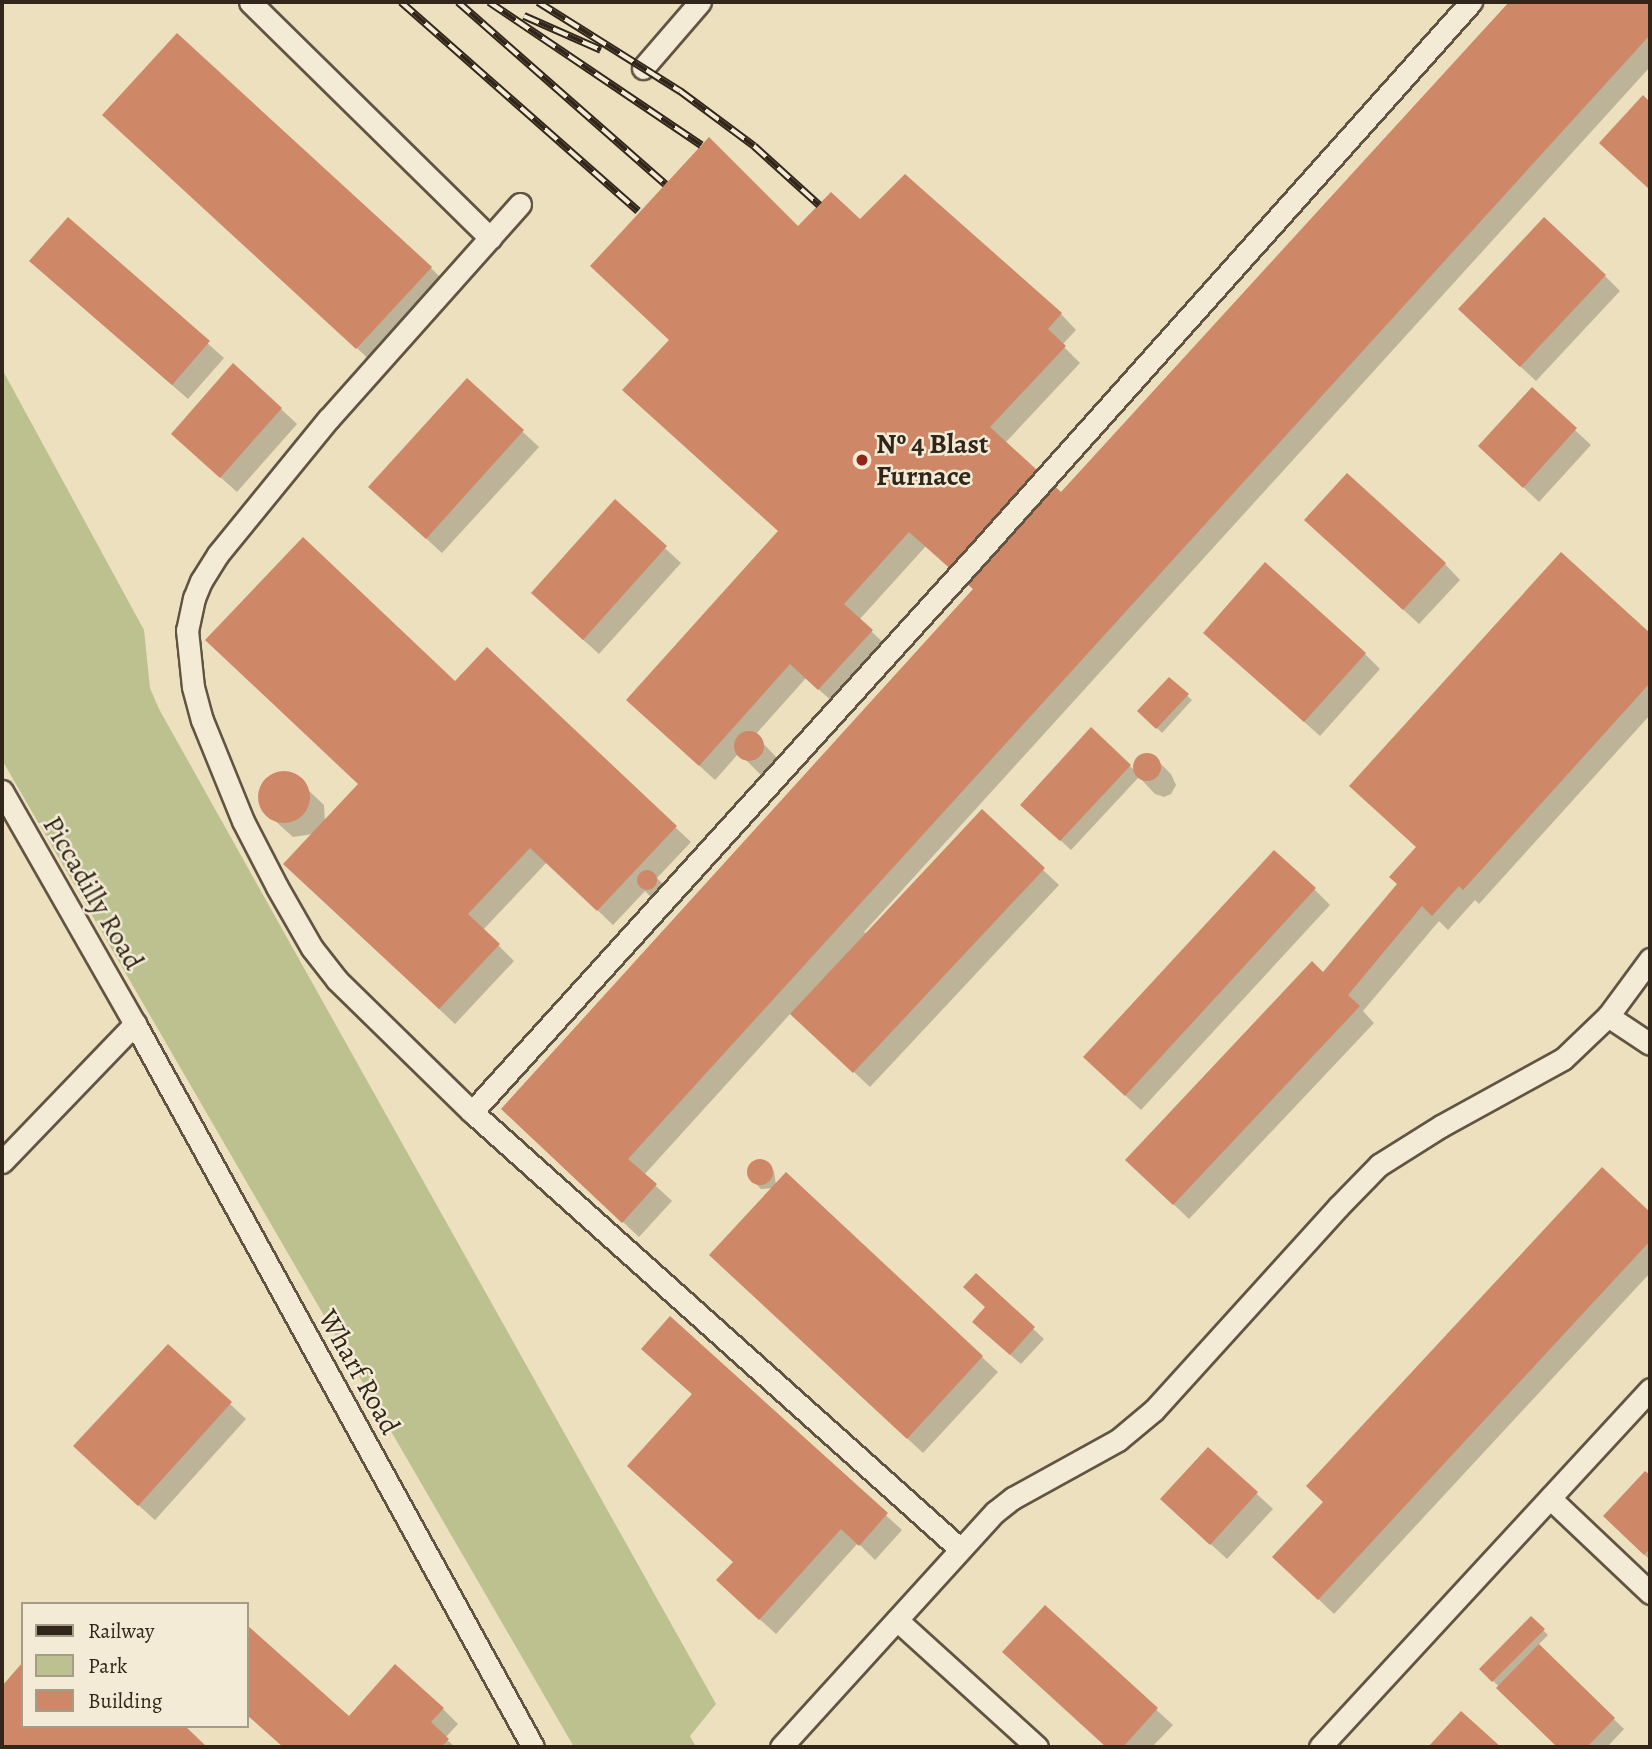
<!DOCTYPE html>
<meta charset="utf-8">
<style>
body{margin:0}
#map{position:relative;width:1652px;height:1749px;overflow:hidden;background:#ede0be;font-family:Alegreya,serif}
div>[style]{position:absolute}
.green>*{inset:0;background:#bcc18f}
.shadow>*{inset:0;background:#0003}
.building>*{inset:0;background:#ce8767}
.round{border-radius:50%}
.roads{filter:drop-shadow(2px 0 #615443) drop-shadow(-2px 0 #615443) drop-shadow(0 2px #615443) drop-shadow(0 -2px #615443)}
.service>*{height:21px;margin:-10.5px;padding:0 10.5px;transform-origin:10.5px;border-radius:10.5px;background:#f3ebd5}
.rail>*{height:8px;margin-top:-4px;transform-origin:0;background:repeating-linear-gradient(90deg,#f3ebd5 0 16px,#32261a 0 32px);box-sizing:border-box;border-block:2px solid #32261a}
.dots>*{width:19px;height:19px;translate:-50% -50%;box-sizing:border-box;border:4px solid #f3ebd5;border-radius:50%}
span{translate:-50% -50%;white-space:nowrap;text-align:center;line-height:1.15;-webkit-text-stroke:5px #f3ebd5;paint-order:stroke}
.poi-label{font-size:28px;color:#32261a;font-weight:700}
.left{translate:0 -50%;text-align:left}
.street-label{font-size:28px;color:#32261a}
.frame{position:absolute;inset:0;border:4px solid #32261a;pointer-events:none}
.legend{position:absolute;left:21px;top:1602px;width:228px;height:126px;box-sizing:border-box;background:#f3ebd5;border:2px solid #a69c8a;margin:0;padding:9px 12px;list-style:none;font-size:21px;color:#32261a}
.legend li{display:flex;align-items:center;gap:14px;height:35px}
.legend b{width:35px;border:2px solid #a69c8a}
</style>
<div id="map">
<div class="green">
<i style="clip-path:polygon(2px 369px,144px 630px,150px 688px,159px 709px,716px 1704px,690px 1736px,696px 1747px,574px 1747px,2px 760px)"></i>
</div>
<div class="shadow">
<i style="clip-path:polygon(1512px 2px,1650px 2px,1650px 67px,864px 932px,867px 934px,982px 812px,1059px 885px,870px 1087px,791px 1013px,644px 1175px,672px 1201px,639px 1237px,518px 1124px,974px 590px,926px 546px,859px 620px,887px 646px,835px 704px,806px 678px,755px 735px,779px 760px,770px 776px,762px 776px,739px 753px,715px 780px,644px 715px,780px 532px,798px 228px,861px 221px,1061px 314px,1076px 330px,1062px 345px,1080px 363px,1005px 443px,1061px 495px)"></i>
<i style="clip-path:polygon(120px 130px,431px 268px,446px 283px,373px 363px)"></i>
<i style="clip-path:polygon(68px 219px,224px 358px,188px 399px,47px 276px)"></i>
<i style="clip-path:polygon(1605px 276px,1620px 291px,1536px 381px,1476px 325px)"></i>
<i style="clip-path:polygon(467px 380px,539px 447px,442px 553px,386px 502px)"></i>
<i style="clip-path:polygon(1532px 390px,1591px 445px,1539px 502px,1496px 461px)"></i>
<i style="clip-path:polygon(281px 409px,297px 424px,237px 492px,189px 449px)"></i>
<i style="clip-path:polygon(615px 502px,681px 563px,599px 654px,548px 608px)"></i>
<i style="clip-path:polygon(1322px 535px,1445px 564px,1460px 580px,1419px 624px)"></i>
<i style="clip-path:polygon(1561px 555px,1650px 635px,1650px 715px,1479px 904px,1475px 900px,1448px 930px,1439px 921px,1363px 1011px,1374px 1023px,1189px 1219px,1143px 1175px,1324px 975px,1399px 885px)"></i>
<i style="clip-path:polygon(1221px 648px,1365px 654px,1380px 669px,1320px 736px)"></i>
<i style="clip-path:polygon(1169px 679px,1192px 700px,1162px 733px,1140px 711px)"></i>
<i style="clip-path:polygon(455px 683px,675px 827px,691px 842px,657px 878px,672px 893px,659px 905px,645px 891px,613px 925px,547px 862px,483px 930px,514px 961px,455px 1024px,301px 879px,313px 834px,293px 837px,263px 810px,259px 793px,267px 778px,290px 773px,324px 805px,325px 822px)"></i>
<i style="clip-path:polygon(1147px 754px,1155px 758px,1171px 774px,1176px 785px,1171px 794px,1164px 797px,1155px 794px,1139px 777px,1071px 850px,1033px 815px,1130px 766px,1137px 773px,1134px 765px,1138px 757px)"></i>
<i style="clip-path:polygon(1314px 889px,1330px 905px,1141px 1110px,1101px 1073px)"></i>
<i style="clip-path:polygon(763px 1161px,774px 1171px,776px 1185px,786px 1175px,998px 1372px,923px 1453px,727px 1271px,774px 1188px,761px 1189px,750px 1178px,750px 1167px)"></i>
<i style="clip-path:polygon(1602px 1170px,1650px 1215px,1650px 1273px,1334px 1614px,1290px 1572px)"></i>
<i style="clip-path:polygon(976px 1276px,1044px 1339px,1021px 1364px,984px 1332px,987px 1308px)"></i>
<i style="clip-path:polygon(671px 1319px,902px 1530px,875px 1560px,858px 1543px,776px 1634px,734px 1596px,734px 1563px,693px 1395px,659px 1364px)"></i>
<i style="clip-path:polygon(168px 1346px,246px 1419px,155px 1520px,90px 1462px)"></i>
<i style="clip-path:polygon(1208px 1449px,1273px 1509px,1227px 1559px,1178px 1514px)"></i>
<i style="clip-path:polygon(1645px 1473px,1650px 1478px,1650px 1560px,1620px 1532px)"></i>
<i style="clip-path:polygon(1045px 1608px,1173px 1725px,1152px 1747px,1107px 1747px,1020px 1668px)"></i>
<i style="clip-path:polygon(1531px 1619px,1548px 1635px,1538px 1645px,1624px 1729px,1607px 1747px,1560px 1747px,1481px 1669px)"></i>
<i style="clip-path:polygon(247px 1628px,349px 1719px,443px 1709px,458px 1724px,445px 1738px,455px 1747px,284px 1747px,247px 1714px)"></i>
<i style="clip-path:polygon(23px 1664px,23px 1726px,181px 1726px,204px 1747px,2px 1747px,2px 1688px)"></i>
</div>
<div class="building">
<i style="clip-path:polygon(1509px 2px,1650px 2px,1650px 35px,628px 1159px,657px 1184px,622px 1223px,501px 1109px,973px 589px,909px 532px,844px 604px,873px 630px,818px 690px,790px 664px,699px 766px,626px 700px,778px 531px,622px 390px,669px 340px,590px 266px,709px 137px,798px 226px,831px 192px,860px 219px,905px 174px,1062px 313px,1048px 329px,1066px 346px,990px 427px,1061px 492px)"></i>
<i style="clip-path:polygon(177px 33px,432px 267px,356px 349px,102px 115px)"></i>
<i style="clip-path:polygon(1643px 95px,1650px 102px,1650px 190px,1599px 143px)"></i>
<i style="clip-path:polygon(68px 217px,210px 341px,172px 385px,29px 261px)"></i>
<i style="clip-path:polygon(1544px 217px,1606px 275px,1520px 367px,1458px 309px)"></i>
<i style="clip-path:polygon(233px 363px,282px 408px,220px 478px,171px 434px)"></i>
<i style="clip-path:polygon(467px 378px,524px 430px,426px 539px,368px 487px)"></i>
<i style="clip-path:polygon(1532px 387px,1577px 428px,1523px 488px,1478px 446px)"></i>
<i style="clip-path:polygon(1347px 473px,1446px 563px,1403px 610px,1304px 520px)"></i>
<i style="clip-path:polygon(615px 499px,667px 546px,583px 640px,531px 593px)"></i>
<i style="clip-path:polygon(303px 537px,455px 681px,487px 647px,677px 826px,597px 911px,530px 848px,468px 914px,500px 944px,439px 1009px,283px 864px,358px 784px,205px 640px)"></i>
<i style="clip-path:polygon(1561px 552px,1650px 633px,1650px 683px,1463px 890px,1459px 886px,1432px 916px,1422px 906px,1348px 995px,1360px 1006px,1173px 1205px,1125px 1160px,1312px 961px,1323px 972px,1397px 884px,1389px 877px,1416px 847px,1349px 786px)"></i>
<i style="clip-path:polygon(1265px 562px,1366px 653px,1304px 722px,1203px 633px)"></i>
<i style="clip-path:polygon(1169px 677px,1189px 694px,1156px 729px,1137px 711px)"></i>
<i style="clip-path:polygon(1091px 727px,1131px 765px,1060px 841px,1020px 805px)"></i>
<i class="round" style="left:734px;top:731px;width:30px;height:30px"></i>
<i class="round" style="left:1133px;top:753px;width:28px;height:28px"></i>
<i class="round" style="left:258px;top:771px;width:52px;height:52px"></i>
<i style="clip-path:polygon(982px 809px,1045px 868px,853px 1073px,790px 1014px)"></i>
<i style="clip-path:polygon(1274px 850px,1316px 888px,1125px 1096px,1083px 1057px)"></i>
<i class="round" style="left:637px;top:870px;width:20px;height:20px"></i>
<i class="round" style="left:747px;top:1159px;width:26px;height:26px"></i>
<i style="clip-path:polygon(1602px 1167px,1650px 1212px,1650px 1241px,1318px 1600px,1272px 1557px,1323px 1502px,1306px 1486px)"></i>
<i style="clip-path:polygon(786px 1172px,983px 1356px,907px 1439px,709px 1255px)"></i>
<i style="clip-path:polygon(976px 1273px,1035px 1327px,1010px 1355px,972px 1322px,985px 1307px,963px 1287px)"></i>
<i style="clip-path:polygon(670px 1316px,888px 1513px,859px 1546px,841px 1529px,759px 1620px,716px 1580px,733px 1562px,627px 1466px,692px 1394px,641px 1349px)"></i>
<i style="clip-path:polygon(168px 1344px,232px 1402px,138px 1506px,73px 1446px)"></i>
<i style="clip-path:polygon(1208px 1447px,1258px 1492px,1210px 1545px,1160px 1499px)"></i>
<i style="clip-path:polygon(1645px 1471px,1650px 1475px,1650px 1554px,1648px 1551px,1644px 1555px,1603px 1516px)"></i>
<i style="clip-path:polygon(1045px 1605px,1158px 1708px,1123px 1747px,1106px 1747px,1002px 1652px)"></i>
<i style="clip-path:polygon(1531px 1616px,1545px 1629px,1492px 1682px,1479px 1669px)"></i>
<i style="clip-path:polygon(247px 1625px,349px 1716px,395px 1664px,444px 1708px,431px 1722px,449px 1739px,441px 1747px,283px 1747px,247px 1715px)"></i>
<i style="clip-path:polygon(1539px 1644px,1615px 1718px,1587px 1747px,1557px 1747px,1496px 1688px)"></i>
<i style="clip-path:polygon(23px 1662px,23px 1726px,185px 1726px,207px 1747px,2px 1747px,2px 1686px)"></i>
<i style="clip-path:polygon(1461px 1711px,1501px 1747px,1428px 1747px)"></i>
</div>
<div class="roads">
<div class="service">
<i style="left:250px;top:2px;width:337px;rotate:44.5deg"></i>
<i style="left:643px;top:68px;width:87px;rotate:-49.2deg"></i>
<i style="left:520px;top:204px;width:287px;rotate:131.7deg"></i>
<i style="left:329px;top:418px;width:176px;rotate:129.2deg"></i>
<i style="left:218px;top:554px;width:32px;rotate:122deg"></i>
<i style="left:201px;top:581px;width:18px;rotate:112deg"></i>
<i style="left:194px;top:598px;width:33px;rotate:102deg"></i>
<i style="left:187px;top:630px;width:57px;rotate:84deg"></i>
<i style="left:193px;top:687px;width:34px;rotate:75deg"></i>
<i style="left:202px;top:720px;width:109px;rotate:67.9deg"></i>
<i style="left:243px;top:821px;width:74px;rotate:62.7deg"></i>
<i style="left:277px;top:887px;width:70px;rotate:60.2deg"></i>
<i style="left:312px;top:948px;width:41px;rotate:52deg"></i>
<i style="left:337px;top:980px;width:189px;rotate:44.4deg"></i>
<i style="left:472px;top:1112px;width:655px;rotate:41.84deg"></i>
<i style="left:2px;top:791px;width:268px;rotate:60.3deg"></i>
<i style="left:135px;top:1024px;width:825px;rotate:61.17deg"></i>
<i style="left:1608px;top:1016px;width:50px;rotate:33.7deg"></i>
<i style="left:472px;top:1112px;width:748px;rotate:-47.82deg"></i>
<i style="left:974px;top:558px;width:746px;rotate:-48.21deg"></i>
<i style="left:2px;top:1162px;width:192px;rotate:-46.1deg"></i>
<i style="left:1550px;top:1498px;width:138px;rotate:43.5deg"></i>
<i style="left:897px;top:1620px;width:189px;rotate:42.2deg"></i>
<i style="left:781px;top:1747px;width:318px;rotate:-47.7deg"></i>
<i style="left:995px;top:1512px;width:23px;rotate:-38deg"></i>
<i style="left:1013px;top:1498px;width:120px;rotate:-28.9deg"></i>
<i style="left:1118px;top:1440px;width:47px;rotate:-39.8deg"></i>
<i style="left:1154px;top:1410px;width:274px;rotate:-47.8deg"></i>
<i style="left:1338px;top:1207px;width:59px;rotate:-45.7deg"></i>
<i style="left:1379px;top:1165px;width:73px;rotate:-32.2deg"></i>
<i style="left:1441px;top:1126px;width:139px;rotate:-28.8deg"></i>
<i style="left:1563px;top:1059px;width:62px;rotate:-43.7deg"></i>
<i style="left:1608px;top:1016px;width:71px;rotate:-53.6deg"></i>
<i style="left:1320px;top:1747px;width:487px;rotate:-47.3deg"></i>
</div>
</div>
<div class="rail">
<i style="left:401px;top:2px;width:316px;rotate:41.4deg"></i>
<i style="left:458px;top:2px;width:276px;rotate:41.3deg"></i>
<i style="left:489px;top:2px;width:256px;rotate:34deg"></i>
<i style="left:538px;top:2px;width:168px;rotate:32.1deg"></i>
<i style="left:680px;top:91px;width:92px;rotate:36.6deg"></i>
<i style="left:754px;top:146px;width:88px;rotate:42.2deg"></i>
<i style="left:524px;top:16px;width:84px;rotate:23.8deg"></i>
</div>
<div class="dots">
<i style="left:862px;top:460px;background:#8f2418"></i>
</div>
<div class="poi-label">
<span class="left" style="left:876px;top:460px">Nº 4 Blast<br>Furnace</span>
</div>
<div class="street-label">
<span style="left:93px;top:893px;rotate:60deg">Piccadilly Road</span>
<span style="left:359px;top:1372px;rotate:61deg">Wharf Road</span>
</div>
<div class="frame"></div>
<ul class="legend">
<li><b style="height:9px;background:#32261a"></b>Railway</li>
<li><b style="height:19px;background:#bcc18f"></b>Park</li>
<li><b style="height:19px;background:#ce8767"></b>Building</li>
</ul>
</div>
